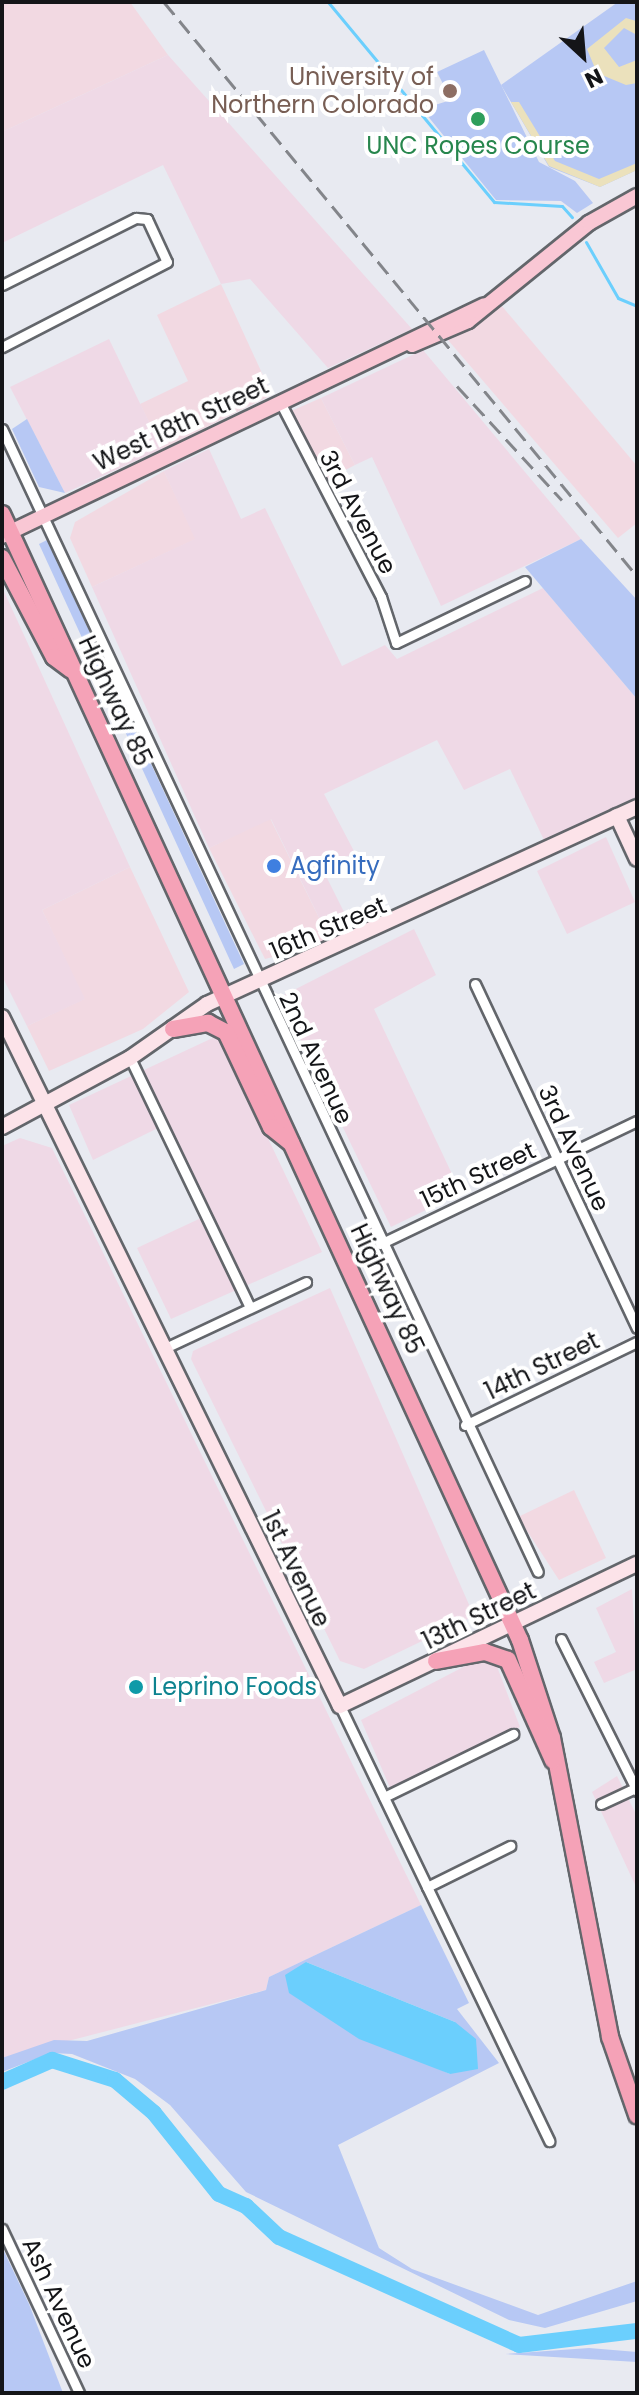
<!DOCTYPE html>
<style>
body{margin:0}
#map{position:relative;width:639px;height:2395px;overflow:hidden;background:#e8eaf1;font-family:Poppins,sans-serif}
div>[style]{position:absolute}
.commercial>*{inset:0;background:#f2d9e2}
.industrial>*{inset:0;background:#efd9e6}
.green>*{inset:0;background:#b7c8f4}
.sand>*{inset:0;background:#ebe1bc}
.water>*{inset:0;background:#6bcffd}
.stream>*{height:3px;margin:-1.5px;padding:0 1.5px;transform-origin:1.5px;border-radius:1.5px;background:#6bcffd}
.river>*{height:16px;margin:-8px;padding:0 8px;transform-origin:8px;border-radius:8px;background:#6bcffd}
.roads{filter:drop-shadow(2px 0 #63666b) drop-shadow(-2px 0 #63666b) drop-shadow(0 2px #63666b) drop-shadow(0 -2px #63666b)}
.street>*{height:9px;margin:-4.5px;padding:0 4.5px;transform-origin:4.5px;border-radius:4.5px;background:#fff}
.secondary>*{height:14px;margin:-7px;padding:0 7px;transform-origin:7px;border-radius:7px;background:#fce3e9}
.primary>*{height:14px;margin:-7px;padding:0 7px;transform-origin:7px;border-radius:7px;background:#f9c7d4}
.highway>*{height:16px;margin:-8px;padding:0 8px;transform-origin:8px;border-radius:8px;background:#f5a2b7}
.rail>*{height:3px;margin-top:-1.5px;transform-origin:0;background:repeating-linear-gradient(90deg,#83858a 0 16px,transparent 0 24px)}
.dots>*{width:22px;height:22px;translate:-50% -50%;box-sizing:border-box;border:4px solid #fff;border-radius:50%}
span{translate:-50% -50%;white-space:nowrap;text-align:center;line-height:1.15;-webkit-text-stroke:8px #fff;paint-order:stroke}
.education-label{font-size:24px;color:#785e54}
.right{translate:-100% -50%;text-align:right}
.leisure-label{font-size:24px;color:#27864d}
.street-label{font-size:24px;color:#141518}
.shop-label{font-size:24px;color:#366cbe}
.left{translate:0 -50%;text-align:left}
.culture-label{font-size:24px;color:#0d838f}
.frame{position:absolute;inset:0;border:4px solid #141518;pointer-events:none}
.north{position:absolute;left:543px;top:16px;width:80px;height:80px;-webkit-text-stroke:6px #fff;paint-order:stroke;rotate:154deg;font-size:22px;font-weight:700;line-height:32px;text-align:center;color:#141518}
.north::after{content:'';display:block;margin:auto;width:28px;height:36px;background:#141518;clip-path:polygon(50% 0,100% 100%,50% 72%,0 100%)}
</style>
<div id="map">
<div class="commercial">
<i style="clip-path:polygon(2px 2px,130px 2px,168px 55px,2px 132px)"></i>
<i style="clip-path:polygon(221px 284px,272px 395px,162px 449px,140px 404px,188px 381px,157px 315px)"></i>
<i style="clip-path:polygon(501px 305px,637px 466px,637px 523px,618px 538px,448px 340px)"></i>
<i style="clip-path:polygon(321px 398px,355px 465px,328px 479px,291px 411px)"></i>
<i style="clip-path:polygon(164px 471px,196px 539px,92px 587px,70px 538px,75px 522px)"></i>
<i style="clip-path:polygon(270px 818px,331px 942px,265px 959px,209px 848px)"></i>
<i style="clip-path:polygon(130px 867px,189px 992px,143px 1029px,49px 1071px,27px 1026px,84px 999px,42px 910px)"></i>
<i style="clip-path:polygon(574px 1490px,606px 1558px,559px 1580px,518px 1517px)"></i>
</div>
<div class="industrial">
<i style="clip-path:polygon(168px 55px,412px 329px,328px 368px,250px 279px,221px 284px,163px 165px,2px 243px,2px 132px)"></i>
<i style="clip-path:polygon(109px 339px,162px 449px,65px 493px,10px 387px)"></i>
<i style="clip-path:polygon(423px 350px,581px 539px,441px 606px,372px 457px,355px 465px,321px 398px)"></i>
<i style="clip-path:polygon(209px 449px,241px 519px,265px 508px,342px 666px,385px 645px,397px 659px,543px 588px,637px 699px,637px 797px,544px 840px,510px 769px,464px 790px,437px 740px,324px 794px,355px 853px,322px 868px,354px 932px,331px 942px,271px 819px,209px 848px,92px 587px,195px 539px,164px 471px)"></i>
<i style="clip-path:polygon(2px 587px,130px 867px,42px 910px,85px 999px,27px 1026px,2px 976px)"></i>
<i style="clip-path:polygon(606px 837px,635px 902px,567px 934px,537px 871px)"></i>
<i style="clip-path:polygon(414px 929px,436px 975px,374px 1009px,461px 1193px,391px 1227px,280px 997px)"></i>
<i style="clip-path:polygon(219px 1035px,322px 1252px,171px 1319px,137px 1248px,201px 1218px,158px 1128px,93px 1160px,69px 1105px)"></i>
<i style="clip-path:polygon(20px 1138px,52px 1148px,421px 1905px,269px 1977px,266px 1990px,2px 2058px,2px 1146px)"></i>
<i style="clip-path:polygon(330px 1288px,474px 1616px,364px 1669px,340px 1661px,191px 1359px,193px 1351px)"></i>
<i style="clip-path:polygon(632px 1589px,637px 1669px,604px 1683px,594px 1662px,616px 1652px,596px 1608px)"></i>
<i style="clip-path:polygon(473px 1662px,496px 1664px,520px 1727px,391px 1790px,361px 1720px)"></i>
<i style="clip-path:polygon(617px 1776px,637px 1816px,637px 1889px,592px 1792px)"></i>
</div>
<div class="green">
<i style="clip-path:polygon(618px 2px,637px 2px,637px 170px,600px 187px,549px 167px,501px 85px)"></i>
<i style="clip-path:polygon(484px 50px,539px 162px,575px 181px,593px 203px,577px 213px,561px 201px,496px 200px,422px 109px,451px 100px,437px 72px)"></i>
<i style="clip-path:polygon(27px 419px,65px 493px,39px 487px,12px 429px)"></i>
<i style="clip-path:polygon(581px 539px,637px 600px,637px 699px,525px 567px)"></i>
<i style="clip-path:polygon(47px 540px,244px 964px,234px 969px,39px 544px)"></i>
<i style="clip-path:polygon(evenodd,421px 1905px,469px 2003px,457px 2009px,499px 2063px,338px 2145px,379px 2248px,412px 2269px,538px 2315px,637px 2281px,637px 2301px,545px 2328px,509px 2320px,246px 2192px,170px 2105px,135px 2079px,72px 2054px,51px 2053px,2px 2072px,2px 2058px,54px 2040px,87px 2041px,266px 1990px,269px 1977px,421px 1905px,306px 1962px,455px 2022px,450px 2074px,386px 2045px,306px 1962px)"></i>
<i style="clip-path:polygon(2px 2247px,29px 2304px,63px 2393px,2px 2393px)"></i>
<i style="clip-path:polygon(589px 2348px,637px 2352px,637px 2362px,505px 2354px)"></i>
</div>
<div class="sand">
<i style="clip-path:polygon(626px 18px,636px 21px,637px 35px,624px 28px,604px 48px,619px 67px,637px 60px,637px 83px,626px 85px,597px 73px,587px 49px)"></i>
<i style="clip-path:polygon(511px 102px,519px 102px,555px 161px,599px 179px,637px 163px,637px 170px,600px 187px,549px 166px)"></i>
</div>
<div class="water">
<i style="clip-path:polygon(306px 1962px,455px 2022px,476px 2039px,478px 2069px,450px 2074px,359px 2039px,289px 1993px,285px 1975px)"></i>
</div>
<div class="stream">
<i style="left:328px;top:2px;width:260px;rotate:50.3deg"></i>
<i style="left:494px;top:202px;width:68px;rotate:3.4deg"></i>
<i style="left:562px;top:206px;width:15px;rotate:48deg"></i>
<i style="left:586px;top:242px;width:64px;rotate:60.3deg"></i>
<i style="left:618px;top:298px;width:21px;rotate:23deg"></i>
</div>
<div class="river">
<i style="left:2px;top:2082px;width:55px;rotate:-23.7deg"></i>
<i style="left:52px;top:2060px;width:66px;rotate:17.6deg"></i>
<i style="left:115px;top:2080px;width:51px;rotate:40.2deg"></i>
<i style="left:154px;top:2113px;width:104px;rotate:51.3deg"></i>
<i style="left:219px;top:2194px;width:30px;rotate:24deg"></i>
<i style="left:246px;top:2206px;width:45px;rotate:43.2deg"></i>
<i style="left:279px;top:2237px;width:263px;rotate:24.2deg"></i>
<i style="left:519px;top:2345px;width:119px;rotate:-6.8deg"></i>
</div>
<div class="roads">
<div class="street">
<i style="left:2px;top:285px;width:150px;rotate:-26.6deg"></i>
<i style="left:136px;top:218px;width:11px;rotate:5deg"></i>
<i style="left:147px;top:219px;width:47px;rotate:65.1deg"></i>
<i style="left:167px;top:262px;width:186px;rotate:152.7deg"></i>
<i style="left:280px;top:402px;width:220px;rotate:62.6deg"></i>
<i style="left:381px;top:597px;width:48px;rotate:71.9deg"></i>
<i style="left:396px;top:643px;width:143px;rotate:-25.7deg"></i>
<i style="left:2px;top:429px;width:1262px;rotate:64.88deg"></i>
<i style="left:475px;top:984px;width:380px;rotate:64.8deg"></i>
<i style="left:130px;top:1058px;width:276px;rotate:64.3deg"></i>
<i style="left:380px;top:1244px;width:285px;rotate:-25.6deg"></i>
<i style="left:163px;top:1349px;width:158px;rotate:-25.1deg"></i>
<i style="left:465px;top:1425px;width:191px;rotate:-25.8deg"></i>
<i style="left:561px;top:1639px;width:170px;rotate:63.4deg"></i>
<i style="left:340px;top:1706px;width:483px;rotate:64.3deg"></i>
<i style="left:384px;top:1797px;width:144px;rotate:-26deg"></i>
<i style="left:601px;top:1804px;width:40px;rotate:-25deg"></i>
<i style="left:427px;top:1887px;width:93px;rotate:-26.3deg"></i>
<i style="left:2px;top:2229px;width:181px;rotate:64.8deg"></i>
</div>
<div class="secondary">
<i style="left:617px;top:816px;width:47px;rotate:65.1deg"></i>
<i style="left:2px;top:1017px;width:767px;rotate:63.87deg"></i>
<i style="left:340px;top:1706px;width:329px;rotate:-25.6deg"></i>
<i style="left:2px;top:1127px;width:145px;rotate:-28.3deg"></i>
<i style="left:130px;top:1058px;width:94px;rotate:-35deg"></i>
<i style="left:207px;top:1004px;width:473px;rotate:-24.6deg"></i>
</div>
<div class="primary">
<i style="left:412px;top:345px;width:61px;rotate:-23.2deg"></i>
<i style="left:468px;top:321px;width:156px;rotate:-39deg"></i>
<i style="left:589px;top:223px;width:55px;rotate:-29.4deg"></i>
<i style="left:2px;top:536px;width:535px;rotate:-25.56deg"></i>
</div>
<div class="highway">
<i style="left:2px;top:514px;width:1239px;rotate:65.3deg"></i>
<i style="left:520px;top:1640px;width:103px;rotate:71.9deg"></i>
<i style="left:552px;top:1738px;width:305px;rotate:79deg"></i>
<i style="left:610px;top:2037px;width:83px;rotate:70.9deg"></i>
<i style="left:2px;top:558px;width:112px;rotate:62.3deg"></i>
<i style="left:54px;top:657px;width:21px;rotate:37deg"></i>
<i style="left:173px;top:1029px;width:36px;rotate:-10deg"></i>
<i style="left:208px;top:1023px;width:20px;rotate:27deg"></i>
<i style="left:226px;top:1032px;width:105px;rotate:64.7deg"></i>
<i style="left:271px;top:1127px;width:26px;rotate:39deg"></i>
<i style="left:436px;top:1661px;width:50px;rotate:-10.4deg"></i>
<i style="left:485px;top:1652px;width:24px;rotate:19deg"></i>
<i style="left:508px;top:1660px;width:110px;rotate:65.8deg"></i>
</div>
</div>
<div class="rail">
<i style="left:164px;top:2px;width:744px;rotate:50.51deg"></i>
<i style="left:457px;top:386px;width:155px;rotate:47.4deg"></i>
</div>
<div class="dots">
<i style="left:450px;top:91px;background:#8d6e63"></i>
<i style="left:478px;top:119px;background:#2e9e5b"></i>
<i style="left:274px;top:866px;background:#3f7fe0"></i>
<i style="left:136px;top:1687px;background:#0f9aa8"></i>
</div>
<div class="education-label">
<span class="right" style="left:434px;top:91px">University of<br>Northern Colorado</span>
</div>
<div class="leisure-label">
<span style="left:478px;top:146px">UNC Ropes Course</span>
</div>
<div class="street-label">
<span style="left:181px;top:424px;rotate:-25deg">West 18th Street</span>
<span style="left:358px;top:512px;rotate:62deg">3rd Avenue</span>
<span style="left:115px;top:701px;rotate:65deg">Highway 85</span>
<span style="left:328px;top:928px;rotate:-23deg">16th Street</span>
<span style="left:316px;top:1058px;rotate:65deg">2nd Avenue</span>
<span style="left:574px;top:1148px;rotate:65deg">3rd Avenue</span>
<span style="left:478px;top:1175px;rotate:-25deg">15th Street</span>
<span style="left:387px;top:1289px;rotate:65deg">Highway 85</span>
<span style="left:542px;top:1366px;rotate:-26deg">14th Street</span>
<span style="left:296px;top:1569px;rotate:64deg">1st Avenue</span>
<span style="left:479px;top:1616px;rotate:-26deg">13th Street</span>
<span style="left:59px;top:2303px;rotate:65deg">Ash Avenue</span>
</div>
<div class="shop-label">
<span class="left" style="left:290px;top:866px">Agfinity</span>
</div>
<div class="culture-label">
<span class="left" style="left:152px;top:1687px">Leprino Foods</span>
</div>
<div class="frame"></div>
<div class="north">N</div>
</div>
